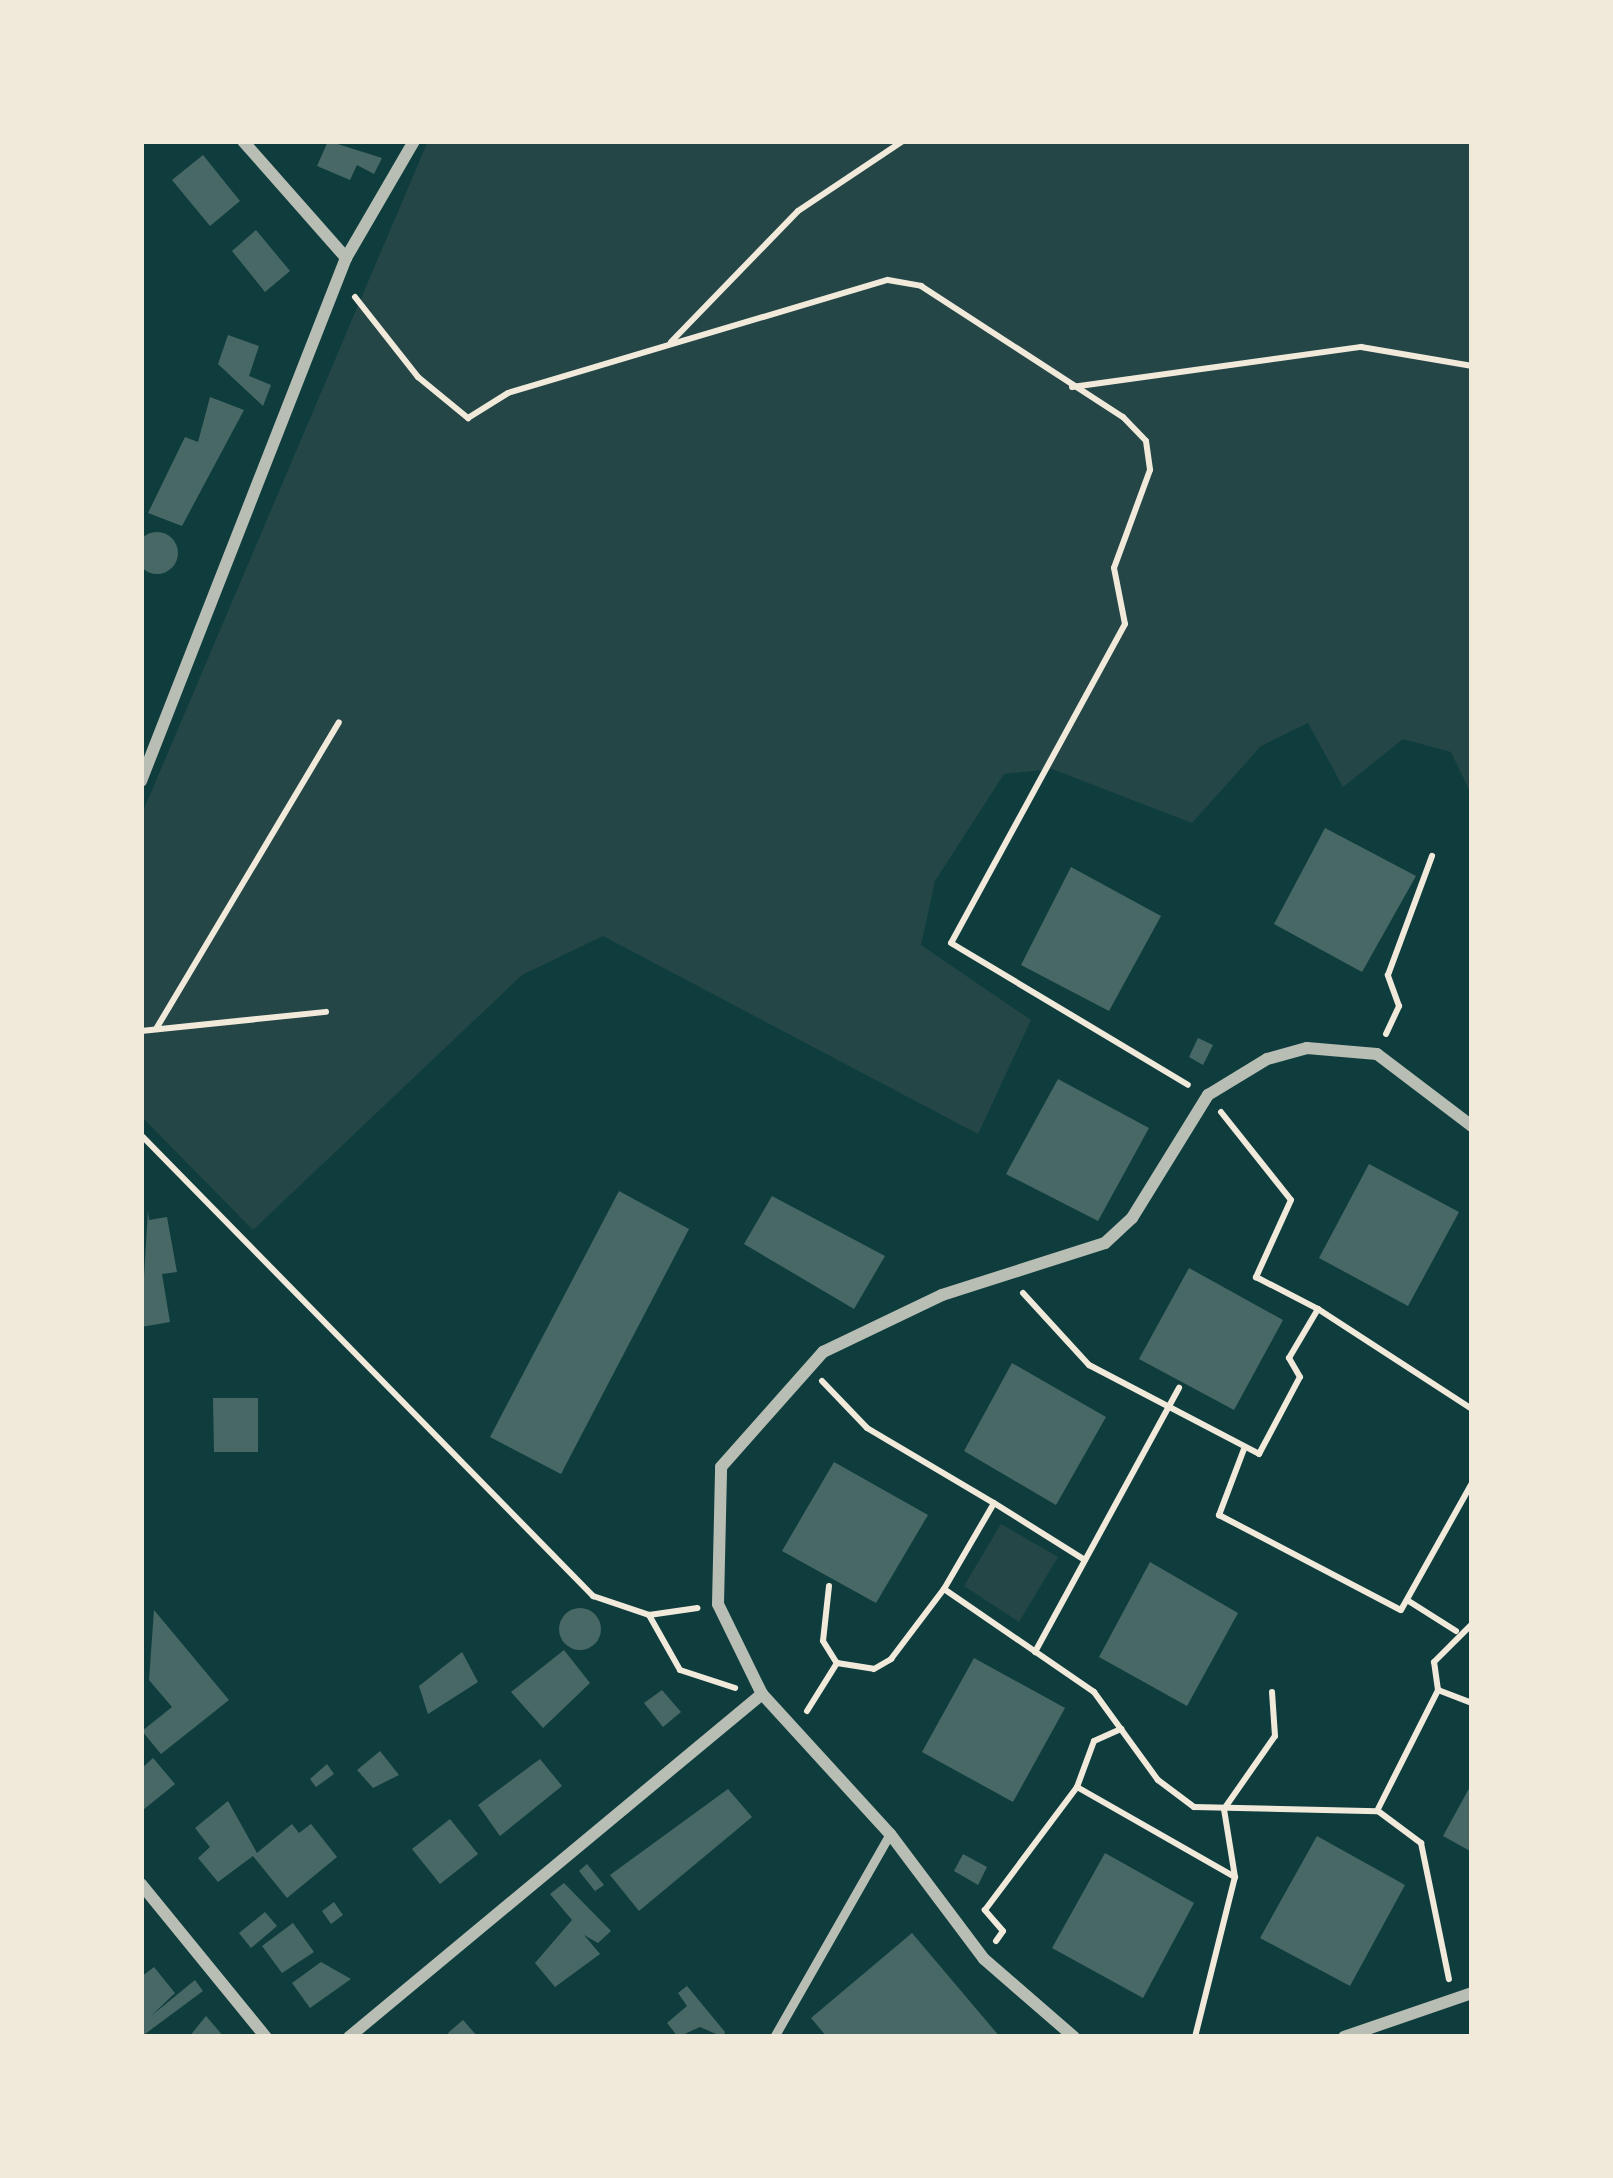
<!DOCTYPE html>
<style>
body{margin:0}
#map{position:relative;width:1613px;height:2178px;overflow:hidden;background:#0f3d3e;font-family:Montserrat,sans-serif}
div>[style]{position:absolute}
.green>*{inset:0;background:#244646}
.building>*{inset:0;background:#486865}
.round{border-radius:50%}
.path>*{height:6px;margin:-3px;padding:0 3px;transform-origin:3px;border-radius:3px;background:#f1e9da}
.service>*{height:9px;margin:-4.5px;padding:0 4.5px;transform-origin:4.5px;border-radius:4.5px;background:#b8beb3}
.minor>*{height:12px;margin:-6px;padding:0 6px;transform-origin:6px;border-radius:6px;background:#b8beb3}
span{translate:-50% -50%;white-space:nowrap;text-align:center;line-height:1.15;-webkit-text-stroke:9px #f1e9da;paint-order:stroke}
.frame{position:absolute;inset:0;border:144px solid #f1e9da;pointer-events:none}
</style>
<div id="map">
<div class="green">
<i style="clip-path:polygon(428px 141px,1472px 141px,1472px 796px,1451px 752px,1403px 739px,1343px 787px,1308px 723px,1261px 746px,1192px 823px,1052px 769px,1004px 774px,935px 881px,921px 945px,1031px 1020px,978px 1134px,603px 936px,522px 975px,253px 1230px,141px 1116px,141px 816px)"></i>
<i style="clip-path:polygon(1001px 1524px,1058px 1557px,1019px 1622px,964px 1586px)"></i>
</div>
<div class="building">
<i style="clip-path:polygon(328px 141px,382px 158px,374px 174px,357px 165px,350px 180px,317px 166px)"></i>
<i style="clip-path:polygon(203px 155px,240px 201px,210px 226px,172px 180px)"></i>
<i style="clip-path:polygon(256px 230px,290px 271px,265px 292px,232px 251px)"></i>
<i style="clip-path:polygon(228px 335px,259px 346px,249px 376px,271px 385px,263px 406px,218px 364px)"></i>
<i style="clip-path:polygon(210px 397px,244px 410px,182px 526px,148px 513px,185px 437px,198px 442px)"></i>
<i class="round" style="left:136px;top:532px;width:42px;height:42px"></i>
<i style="clip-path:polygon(1325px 828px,1416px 876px,1362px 972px,1274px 924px)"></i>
<i style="clip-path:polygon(1071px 867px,1161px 916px,1109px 1011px,1021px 965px)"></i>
<i style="clip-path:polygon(1198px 1038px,1213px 1045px,1203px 1065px,1189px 1057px)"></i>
<i style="clip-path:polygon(1058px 1079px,1149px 1128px,1098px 1221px,1006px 1174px)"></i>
<i style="clip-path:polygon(1369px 1164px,1459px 1212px,1408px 1306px,1319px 1258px)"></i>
<i style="clip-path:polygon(619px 1191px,689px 1229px,561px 1474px,490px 1437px)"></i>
<i style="clip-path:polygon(772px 1196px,885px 1256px,854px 1309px,744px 1244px)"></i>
<i style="clip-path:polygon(148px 1210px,149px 1220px,167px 1217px,177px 1272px,162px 1274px,170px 1322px,141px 1327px)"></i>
<i style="clip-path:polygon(1189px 1268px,1283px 1320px,1234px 1410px,1139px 1359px)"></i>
<i style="clip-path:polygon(1012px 1363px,1106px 1417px,1056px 1505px,964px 1451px)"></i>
<i style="clip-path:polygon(213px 1398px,258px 1398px,258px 1452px,214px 1452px)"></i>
<i style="clip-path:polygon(834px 1462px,928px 1515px,876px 1603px,782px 1551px)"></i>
<i style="clip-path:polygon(1150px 1562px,1238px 1613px,1187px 1706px,1099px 1657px)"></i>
<i class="round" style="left:559px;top:1608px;width:42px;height:42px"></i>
<i style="clip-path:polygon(154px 1610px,229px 1700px,161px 1754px,142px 1731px,172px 1707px,149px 1680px)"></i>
<i style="clip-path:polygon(564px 1650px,590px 1683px,543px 1728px,511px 1692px)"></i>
<i style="clip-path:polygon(462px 1652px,478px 1682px,428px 1714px,419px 1686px)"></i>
<i style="clip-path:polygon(974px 1658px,1065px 1708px,1013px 1802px,922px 1752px)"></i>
<i style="clip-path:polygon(662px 1690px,681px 1712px,663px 1727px,644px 1703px)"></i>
<i style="clip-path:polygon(380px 1751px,399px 1775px,373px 1788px,357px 1770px)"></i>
<i style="clip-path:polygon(153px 1758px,175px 1784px,143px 1810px,141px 1769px)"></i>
<i style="clip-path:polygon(540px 1759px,562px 1786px,500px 1836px,478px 1805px)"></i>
<i style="clip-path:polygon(327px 1764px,334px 1774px,316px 1787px,310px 1779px)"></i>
<i style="clip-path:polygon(1472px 1783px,1472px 1852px,1443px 1836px)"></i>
<i style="clip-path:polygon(728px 1789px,752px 1817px,639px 1911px,610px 1875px)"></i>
<i style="clip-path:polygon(228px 1801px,257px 1853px,292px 1824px,299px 1833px,311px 1824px,337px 1857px,287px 1898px,253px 1856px,218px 1882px,198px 1858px,210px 1847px,195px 1828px)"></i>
<i style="clip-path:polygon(450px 1819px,478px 1854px,440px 1884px,412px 1849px)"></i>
<i style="clip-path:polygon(1317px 1836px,1405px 1885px,1350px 1986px,1260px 1938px)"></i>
<i style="clip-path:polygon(1105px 1853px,1194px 1903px,1143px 1998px,1052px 1948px)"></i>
<i style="clip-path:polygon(963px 1854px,987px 1867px,978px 1885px,954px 1871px)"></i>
<i style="clip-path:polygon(587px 1864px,604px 1885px,595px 1891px,579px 1871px)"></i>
<i style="clip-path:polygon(564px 1883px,611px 1931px,598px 1943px,584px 1935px,600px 1954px,555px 1987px,535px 1963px,572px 1920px,550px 1894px)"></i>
<i style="clip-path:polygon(334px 1902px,343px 1915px,331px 1924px,322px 1911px)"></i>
<i style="clip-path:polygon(265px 1912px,277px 1926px,251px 1948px,239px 1933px)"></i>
<i style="clip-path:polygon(293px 1923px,314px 1952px,282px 1973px,262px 1946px)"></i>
<i style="clip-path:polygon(912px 1933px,1000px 2037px,827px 2037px,811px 2018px)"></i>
<i style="clip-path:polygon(321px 1962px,351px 1979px,310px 2008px,292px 1983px)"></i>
<i style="clip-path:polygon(154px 1967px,175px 1993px,151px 2016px,195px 1980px,203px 1991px,141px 2037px,141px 1977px)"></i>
<i style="clip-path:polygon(687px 1986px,725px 2032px,723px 2037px,700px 2027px,678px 2037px,667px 2023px,687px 2006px,678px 1993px)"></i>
<i style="clip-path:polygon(206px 2016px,224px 2037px,189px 2037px)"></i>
<i style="clip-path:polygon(463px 2020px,478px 2037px,446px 2037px,449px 2032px)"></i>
</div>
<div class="path">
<i style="left:355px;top:297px;width:102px;rotate:51.8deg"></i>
<i style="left:418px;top:377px;width:65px;rotate:39.4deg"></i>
<i style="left:468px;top:418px;width:47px;rotate:-32deg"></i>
<i style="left:508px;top:393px;width:396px;rotate:-16.6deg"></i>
<i style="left:888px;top:280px;width:34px;rotate:10deg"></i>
<i style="left:921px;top:286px;width:241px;rotate:33deg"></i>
<i style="left:1123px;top:417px;width:33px;rotate:46deg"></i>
<i style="left:1146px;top:441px;width:29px;rotate:82deg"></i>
<i style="left:1150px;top:470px;width:104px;rotate:110.2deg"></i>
<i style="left:1114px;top:568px;width:57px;rotate:78.9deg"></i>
<i style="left:1125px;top:624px;width:363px;rotate:118.6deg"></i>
<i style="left:951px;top:943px;width:276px;rotate:30.9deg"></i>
<i style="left:671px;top:342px;width:182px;rotate:-45.9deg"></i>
<i style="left:798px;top:211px;width:126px;rotate:-33.7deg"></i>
<i style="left:1072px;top:387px;width:292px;rotate:-7.9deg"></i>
<i style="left:1361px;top:347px;width:113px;rotate:9.7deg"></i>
<i style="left:156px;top:1029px;width:357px;rotate:-59.2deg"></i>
<i style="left:141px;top:1031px;width:186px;rotate:-5.9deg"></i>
<i style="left:1386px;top:1034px;width:31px;rotate:-65deg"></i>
<i style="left:1399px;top:1006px;width:33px;rotate:-110deg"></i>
<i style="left:1388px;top:975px;width:127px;rotate:-69.7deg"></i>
<i style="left:1221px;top:1112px;width:112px;rotate:51.5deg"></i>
<i style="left:1291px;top:1200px;width:85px;rotate:114.4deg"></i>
<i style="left:1256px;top:1277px;width:70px;rotate:27.3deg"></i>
<i style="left:141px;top:1135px;width:646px;rotate:45.56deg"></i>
<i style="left:593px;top:1596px;width:59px;rotate:18.7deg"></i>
<i style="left:649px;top:1615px;width:49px;rotate:-8.3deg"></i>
<i style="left:1023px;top:1293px;width:98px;rotate:47.5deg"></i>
<i style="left:1089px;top:1365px;width:192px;rotate:27.6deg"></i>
<i style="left:1259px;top:1454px;width:87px;rotate:-62deg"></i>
<i style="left:1300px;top:1377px;width:22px;rotate:-120deg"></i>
<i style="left:1289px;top:1358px;width:57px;rotate:-59.4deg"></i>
<i style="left:1318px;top:1309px;width:184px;rotate:33deg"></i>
<i style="left:822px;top:1381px;width:65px;rotate:46.2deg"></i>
<i style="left:867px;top:1428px;width:147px;rotate:30.6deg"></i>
<i style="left:1244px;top:1449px;width:71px;rotate:110.7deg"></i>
<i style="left:1219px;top:1515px;width:205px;rotate:27.6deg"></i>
<i style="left:1401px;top:1610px;width:145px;rotate:-60.8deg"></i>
<i style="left:829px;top:1586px;width:55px;rotate:96.2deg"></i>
<i style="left:823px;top:1641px;width:26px;rotate:58deg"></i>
<i style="left:837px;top:1663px;width:37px;rotate:9deg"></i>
<i style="left:874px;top:1669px;width:20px;rotate:-30deg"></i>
<i style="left:891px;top:1659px;width:88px;rotate:-52.9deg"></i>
<i style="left:944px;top:1589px;width:182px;rotate:34.5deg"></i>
<i style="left:1094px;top:1692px;width:109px;rotate:54deg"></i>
<i style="left:1158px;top:1780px;width:45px;rotate:36.9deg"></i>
<i style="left:1194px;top:1807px;width:183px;rotate:1.3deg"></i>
<i style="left:1377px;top:1811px;width:136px;rotate:-63.2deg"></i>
<i style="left:1438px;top:1690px;width:36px;rotate:21deg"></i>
<i style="left:944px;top:1589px;width:99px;rotate:-59.8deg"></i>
<i style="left:994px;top:1503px;width:107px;rotate:32.1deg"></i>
<i style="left:1407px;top:1600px;width:58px;rotate:32.3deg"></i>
<i style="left:649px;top:1615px;width:63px;rotate:60.6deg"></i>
<i style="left:680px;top:1670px;width:58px;rotate:18.1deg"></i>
<i style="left:1035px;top:1652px;width:301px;rotate:-61.4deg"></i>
<i style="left:1438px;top:1690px;width:28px;rotate:-98deg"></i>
<i style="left:1434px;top:1662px;width:54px;rotate:-45deg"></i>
<i style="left:807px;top:1711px;width:57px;rotate:-58deg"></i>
<i style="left:1077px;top:1787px;width:49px;rotate:-69.7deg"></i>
<i style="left:1094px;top:1741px;width:30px;rotate:-24deg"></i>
<i style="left:1378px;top:1811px;width:54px;rotate:36.7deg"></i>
<i style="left:1421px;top:1843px;width:139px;rotate:78.4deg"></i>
<i style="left:996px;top:1941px;width:12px;rotate:-55deg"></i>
<i style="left:1003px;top:1931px;width:28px;rotate:-131deg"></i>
<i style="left:985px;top:1910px;width:154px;rotate:-53.2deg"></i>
<i style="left:1077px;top:1787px;width:182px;rotate:29.7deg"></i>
<i style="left:1195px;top:2037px;width:165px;rotate:-76deg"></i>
<i style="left:1235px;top:1877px;width:69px;rotate:-99.2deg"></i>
<i style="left:1224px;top:1809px;width:89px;rotate:-55.1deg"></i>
<i style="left:1275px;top:1736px;width:44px;rotate:-93.9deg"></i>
</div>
<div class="service">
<i style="left:774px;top:2037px;width:234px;rotate:-60.3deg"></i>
</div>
<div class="minor">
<i style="left:243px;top:141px;width:156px;rotate:48.6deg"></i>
<i style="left:141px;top:781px;width:562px;rotate:-68.6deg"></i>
<i style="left:346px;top:258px;width:135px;rotate:-59.8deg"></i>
<i style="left:141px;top:1884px;width:198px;rotate:50.8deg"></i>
<i style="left:349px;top:2037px;width:537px;rotate:-39.71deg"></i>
<i style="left:1074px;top:2037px;width:119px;rotate:-139.1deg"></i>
<i style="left:984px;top:1959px;width:156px;rotate:-126.9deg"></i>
<i style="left:890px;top:1834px;width:190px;rotate:-132.4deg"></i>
<i style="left:762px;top:1694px;width:100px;rotate:-116.1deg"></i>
<i style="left:718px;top:1604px;width:137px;rotate:-88.7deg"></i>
<i style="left:721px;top:1467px;width:154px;rotate:-48.4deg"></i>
<i style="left:823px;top:1352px;width:132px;rotate:-25.6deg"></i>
<i style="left:942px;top:1295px;width:171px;rotate:-17.7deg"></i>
<i style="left:1105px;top:1243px;width:37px;rotate:-43deg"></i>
<i style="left:1132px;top:1218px;width:145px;rotate:-58.3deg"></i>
<i style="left:1208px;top:1095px;width:69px;rotate:-31.4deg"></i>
<i style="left:1267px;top:1059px;width:41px;rotate:-15.4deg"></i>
<i style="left:1307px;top:1048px;width:70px;rotate:4.9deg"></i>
<i style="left:1377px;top:1054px;width:119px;rotate:37.2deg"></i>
<i style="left:1344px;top:2037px;width:135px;rotate:-19deg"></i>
</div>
<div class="frame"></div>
</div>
